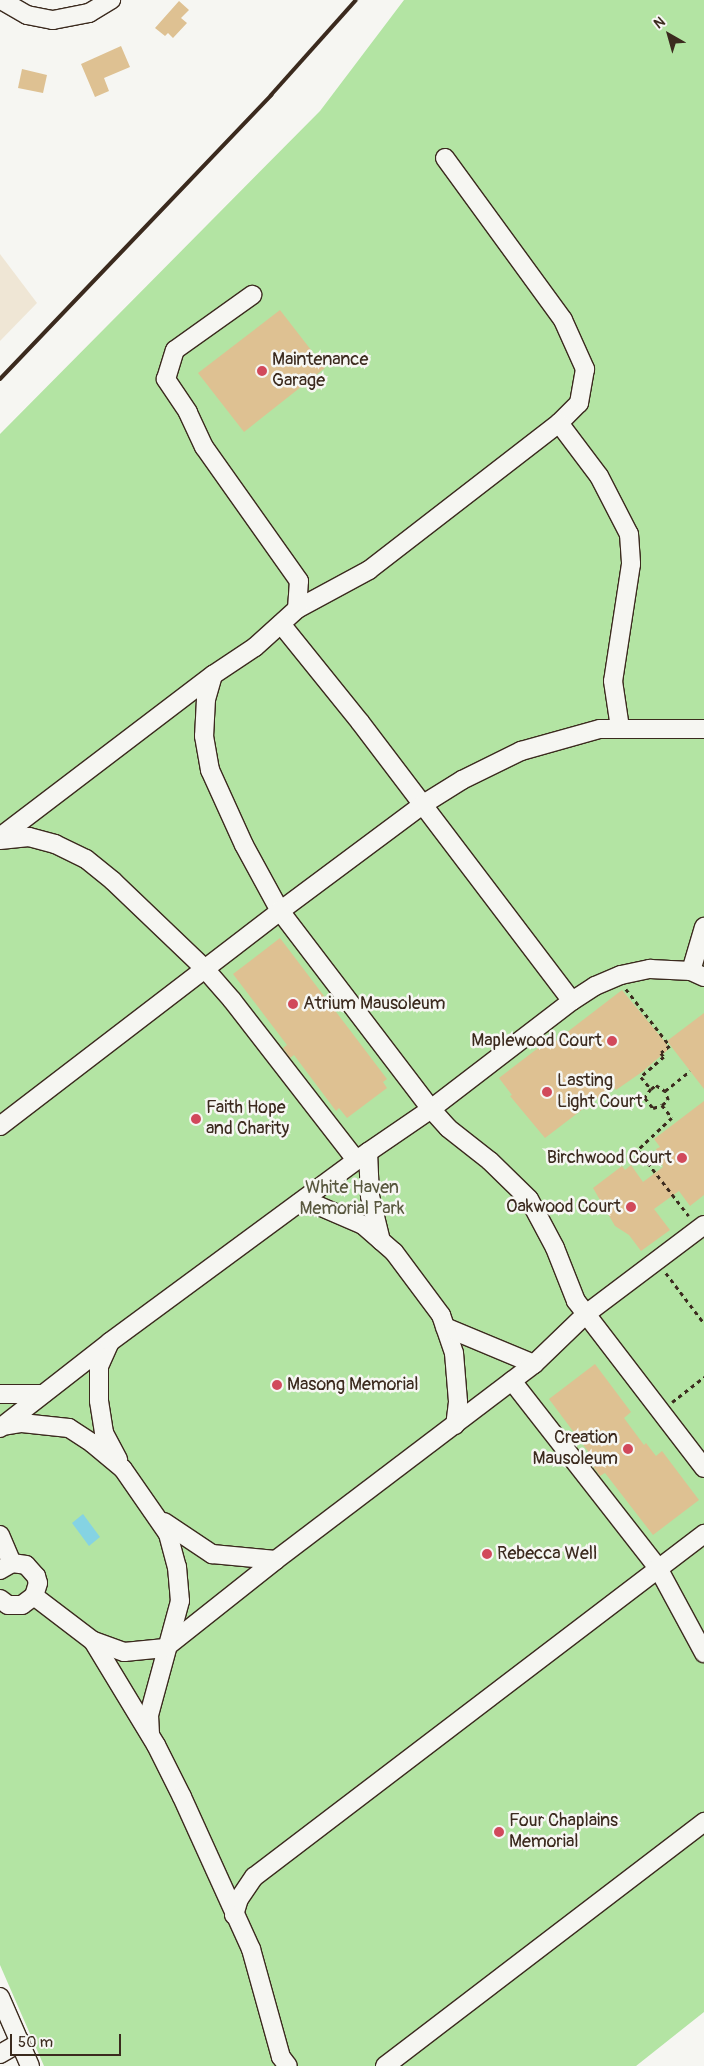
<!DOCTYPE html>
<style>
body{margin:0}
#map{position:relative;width:704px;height:2066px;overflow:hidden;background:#f6f6f2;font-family:Pangolin,sans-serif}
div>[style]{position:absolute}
.built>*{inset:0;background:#efe6d5}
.green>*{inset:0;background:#b3e4a3}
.water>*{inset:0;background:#85d3e3}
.building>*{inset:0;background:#dec192}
.path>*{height:2.5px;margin-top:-1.25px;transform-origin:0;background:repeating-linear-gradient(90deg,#3b2a1e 0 4px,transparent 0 8px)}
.roads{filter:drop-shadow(1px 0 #3b2a1e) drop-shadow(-1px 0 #3b2a1e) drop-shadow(0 1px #3b2a1e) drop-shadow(0 -1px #3b2a1e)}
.minor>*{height:18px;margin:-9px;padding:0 9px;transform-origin:9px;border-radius:9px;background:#f6f6f2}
.rail>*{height:4px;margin:-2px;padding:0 2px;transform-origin:2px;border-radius:2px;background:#3b2a1e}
.dots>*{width:14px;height:14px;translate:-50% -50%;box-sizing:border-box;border:2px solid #f6f6f2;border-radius:50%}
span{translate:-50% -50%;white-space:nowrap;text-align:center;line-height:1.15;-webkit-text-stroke:5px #f6f6f2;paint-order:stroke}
.poi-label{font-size:18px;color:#3b2a1e}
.left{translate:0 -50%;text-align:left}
.right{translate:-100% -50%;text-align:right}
.park-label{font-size:18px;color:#59583f}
.north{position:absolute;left:644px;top:10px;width:50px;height:50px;-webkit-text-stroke:4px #f6f6f2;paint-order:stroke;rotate:322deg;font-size:14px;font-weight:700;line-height:20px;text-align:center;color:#3b2a1e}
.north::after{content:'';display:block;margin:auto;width:18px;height:22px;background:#3b2a1e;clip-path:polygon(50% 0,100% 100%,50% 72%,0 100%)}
.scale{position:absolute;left:10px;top:2034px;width:111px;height:22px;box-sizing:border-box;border:2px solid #3b2a1e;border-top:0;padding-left:6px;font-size:15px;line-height:18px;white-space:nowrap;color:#3b2a1e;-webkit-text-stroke:4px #f6f6f2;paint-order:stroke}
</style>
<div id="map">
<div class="built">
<i style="clip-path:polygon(0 254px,37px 303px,0 341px)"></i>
</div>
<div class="green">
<i style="clip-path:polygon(404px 0,704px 0,704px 2012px,636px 2066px,44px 2066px,0 1965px,0 434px,320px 111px)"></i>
</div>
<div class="water">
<i style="clip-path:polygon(83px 1514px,100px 1537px,89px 1546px,72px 1523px)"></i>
</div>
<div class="building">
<i style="clip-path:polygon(179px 1px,189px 10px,181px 18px,187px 23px,173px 38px,168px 33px,165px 36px,155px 28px)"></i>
<i style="clip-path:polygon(121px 46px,130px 67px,104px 78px,109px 91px,95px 97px,81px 64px)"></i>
<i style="clip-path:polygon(22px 69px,47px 75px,43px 93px,18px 88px)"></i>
<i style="clip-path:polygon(280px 310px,325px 368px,244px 432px,198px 373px)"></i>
<i style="clip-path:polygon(280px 938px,387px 1079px,383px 1082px,387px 1088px,347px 1118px,339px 1108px,336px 1111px,294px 1055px,290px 1058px,283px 1048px,287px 1045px,233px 974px)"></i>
<i style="clip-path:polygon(622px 990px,670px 1048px,642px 1072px,616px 1090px,613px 1086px,545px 1138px,510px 1096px,512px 1095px,499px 1078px,546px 1042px,549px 1046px)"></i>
<i style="clip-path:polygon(704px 1013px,704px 1089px,667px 1041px)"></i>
<i style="clip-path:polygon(704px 1101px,704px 1195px,690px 1206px,679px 1191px,654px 1209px,670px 1230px,641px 1251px,629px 1235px,615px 1226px,593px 1188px,622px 1166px,625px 1170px,631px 1165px,643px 1182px,663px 1167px,656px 1149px,660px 1147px,654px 1139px)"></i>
<i style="clip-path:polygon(595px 1364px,631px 1412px,624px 1418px,644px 1445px,646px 1443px,656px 1456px,662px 1451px,699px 1500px,653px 1535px,605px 1473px,600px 1476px,592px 1465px,596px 1462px,549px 1399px)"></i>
</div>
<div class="path">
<i style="left:626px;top:989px;width:72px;rotate:52.3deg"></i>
<i style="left:670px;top:1046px;width:11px;rotate:142deg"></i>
<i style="left:661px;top:1053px;width:5px;rotate:53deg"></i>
<i style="left:664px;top:1057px;width:30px;rotate:139deg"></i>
<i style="left:641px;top:1077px;width:16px;rotate:50deg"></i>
<i style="left:651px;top:1089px;width:11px;rotate:124deg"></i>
<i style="left:645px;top:1098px;width:13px;rotate:51deg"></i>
<i style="left:653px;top:1108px;width:9px;rotate:-18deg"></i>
<i style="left:662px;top:1105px;width:16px;rotate:52deg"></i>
<i style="left:672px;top:1118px;width:47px;rotate:136.7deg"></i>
<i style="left:638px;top:1150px;width:83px;rotate:52.3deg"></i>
<i style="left:651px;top:1089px;width:6px;rotate:-39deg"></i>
<i style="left:656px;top:1085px;width:11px;rotate:34deg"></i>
<i style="left:662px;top:1105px;width:8px;rotate:-40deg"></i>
<i style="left:668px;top:1100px;width:9px;rotate:-108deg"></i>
<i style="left:665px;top:1091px;width:32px;rotate:-39deg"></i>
<i style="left:666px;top:1273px;width:63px;rotate:52.8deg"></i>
<i style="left:672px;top:1402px;width:41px;rotate:-38deg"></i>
</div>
<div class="roads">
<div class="minor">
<i style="left:1px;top:0;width:30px;rotate:30deg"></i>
<i style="left:27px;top:15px;width:26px;rotate:11deg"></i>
<i style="left:53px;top:20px;width:37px;rotate:-11deg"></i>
<i style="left:89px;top:13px;width:26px;rotate:-31deg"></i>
<i style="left:445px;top:158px;width:200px;rotate:53.9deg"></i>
<i style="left:563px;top:320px;width:54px;rotate:65.8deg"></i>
<i style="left:585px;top:369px;width:35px;rotate:100deg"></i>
<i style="left:579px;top:403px;width:28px;rotate:135deg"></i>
<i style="left:297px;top:609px;width:82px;rotate:-28.4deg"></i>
<i style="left:369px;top:570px;width:240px;rotate:-37.7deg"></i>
<i style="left:559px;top:423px;width:66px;rotate:53deg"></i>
<i style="left:599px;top:476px;width:65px;rotate:62.7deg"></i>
<i style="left:629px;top:534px;width:30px;rotate:86deg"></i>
<i style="left:631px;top:564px;width:118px;rotate:98.7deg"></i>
<i style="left:613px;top:681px;width:48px;rotate:81.5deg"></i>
<i style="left:281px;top:624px;width:126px;rotate:51.1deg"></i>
<i style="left:360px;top:722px;width:350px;rotate:52.8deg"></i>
<i style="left:572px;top:1001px;width:27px;rotate:-33deg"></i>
<i style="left:595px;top:986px;width:28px;rotate:-23deg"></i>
<i style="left:621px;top:975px;width:30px;rotate:-12deg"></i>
<i style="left:650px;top:969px;width:41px;rotate:2.8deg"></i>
<i style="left:691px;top:971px;width:14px;rotate:25deg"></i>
<i style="left:213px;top:675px;width:25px;rotate:106deg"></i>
<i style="left:206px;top:699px;width:37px;rotate:93deg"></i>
<i style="left:204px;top:736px;width:35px;rotate:80deg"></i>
<i style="left:210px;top:770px;width:82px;rotate:65.6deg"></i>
<i style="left:244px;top:845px;width:75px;rotate:61.4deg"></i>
<i style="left:280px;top:911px;width:249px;rotate:52.7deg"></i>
<i style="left:431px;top:1109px;width:178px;rotate:-37.5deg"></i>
<i style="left:0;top:837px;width:268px;rotate:-37.3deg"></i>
<i style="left:213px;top:675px;width:50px;rotate:-33.7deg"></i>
<i style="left:255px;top:647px;width:57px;rotate:-42.1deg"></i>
<i style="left:297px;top:609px;width:28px;rotate:-86deg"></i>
<i style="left:299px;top:581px;width:164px;rotate:-125.3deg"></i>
<i style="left:204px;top:447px;width:38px;rotate:-115deg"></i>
<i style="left:188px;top:412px;width:40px;rotate:-124deg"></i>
<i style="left:166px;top:379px;width:30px;rotate:-73deg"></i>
<i style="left:175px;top:350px;width:95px;rotate:-35.5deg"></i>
<i style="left:0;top:840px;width:29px;rotate:-6deg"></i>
<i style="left:29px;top:837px;width:27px;rotate:15deg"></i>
<i style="left:55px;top:844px;width:34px;rotate:26deg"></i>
<i style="left:86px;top:859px;width:35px;rotate:39deg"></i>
<i style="left:113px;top:881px;width:127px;rotate:43.7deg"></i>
<i style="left:205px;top:969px;width:41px;rotate:48.9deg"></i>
<i style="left:232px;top:1000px;width:202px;rotate:52.2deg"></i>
<i style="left:691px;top:971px;width:46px;rotate:-73.5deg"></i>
<i style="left:0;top:1126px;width:353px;rotate:-37.5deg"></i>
<i style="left:280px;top:911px;width:177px;rotate:-36.7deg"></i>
<i style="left:422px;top:805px;width:47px;rotate:-32deg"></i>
<i style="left:462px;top:780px;width:66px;rotate:-26.2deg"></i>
<i style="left:521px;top:751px;width:82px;rotate:-15.6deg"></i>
<i style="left:600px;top:729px;width:104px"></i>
<i style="left:368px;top:1152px;width:44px;rotate:87.4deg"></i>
<i style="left:370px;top:1196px;width:46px;rotate:76.3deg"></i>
<i style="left:299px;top:1203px;width:20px;rotate:9deg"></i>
<i style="left:319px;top:1206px;width:48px;rotate:23.4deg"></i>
<i style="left:363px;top:1225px;width:41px;rotate:41.1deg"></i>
<i style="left:394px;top:1252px;width:79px;rotate:53.3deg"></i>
<i style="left:441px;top:1315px;width:40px;rotate:71.1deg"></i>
<i style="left:454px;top:1353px;width:49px;rotate:85.3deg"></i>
<i style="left:458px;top:1402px;width:23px;rotate:97deg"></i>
<i style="left:704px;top:1225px;width:148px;rotate:143deg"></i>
<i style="left:586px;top:1314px;width:194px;rotate:52.5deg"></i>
<i style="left:445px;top:1327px;width:96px;rotate:22.6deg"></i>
<i style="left:109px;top:1344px;width:24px;rotate:114deg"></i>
<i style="left:99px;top:1366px;width:35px;rotate:90deg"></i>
<i style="left:99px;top:1401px;width:32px;rotate:81deg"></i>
<i style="left:104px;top:1433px;width:30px;rotate:62deg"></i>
<i style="left:512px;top:1381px;width:237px;rotate:52deg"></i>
<i style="left:658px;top:1568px;width:97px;rotate:61.6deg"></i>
<i style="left:0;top:1394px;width:43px"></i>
<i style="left:2px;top:1426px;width:20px;rotate:-9deg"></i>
<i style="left:22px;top:1423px;width:47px;rotate:6.1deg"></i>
<i style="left:69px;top:1428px;width:27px;rotate:33deg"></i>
<i style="left:92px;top:1443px;width:40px;rotate:40deg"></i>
<i style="left:123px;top:1469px;width:79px;rotate:55.3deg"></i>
<i style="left:168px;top:1534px;width:34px;rotate:75deg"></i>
<i style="left:177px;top:1567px;width:34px;rotate:85deg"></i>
<i style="left:180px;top:1601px;width:118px;rotate:105.2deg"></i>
<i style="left:149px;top:1715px;width:19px;rotate:87deg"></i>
<i style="left:0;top:1428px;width:140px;rotate:-38deg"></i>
<i style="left:110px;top:1342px;width:312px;rotate:-36.4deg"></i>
<i style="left:361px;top:1157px;width:85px;rotate:-34.4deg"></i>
<i style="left:431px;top:1109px;width:25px;rotate:48deg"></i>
<i style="left:448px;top:1128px;width:53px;rotate:38.2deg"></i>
<i style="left:490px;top:1161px;width:54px;rotate:44.3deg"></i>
<i style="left:529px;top:1199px;width:55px;rotate:62deg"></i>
<i style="left:555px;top:1248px;width:57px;rotate:68.4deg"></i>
<i style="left:576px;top:1301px;width:16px;rotate:52deg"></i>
<i style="left:586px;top:1314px;width:72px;rotate:136.1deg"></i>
<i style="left:534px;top:1364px;width:324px;rotate:142.8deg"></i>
<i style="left:276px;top:1560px;width:142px;rotate:141.6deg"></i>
<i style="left:165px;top:1648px;width:41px;rotate:174.4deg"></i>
<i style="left:124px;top:1652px;width:33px;rotate:-160deg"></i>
<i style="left:93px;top:1641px;width:74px;rotate:-142.7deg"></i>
<i style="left:164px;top:1522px;width:58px;rotate:33.7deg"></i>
<i style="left:212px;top:1554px;width:64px;rotate:5.4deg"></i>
<i style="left:0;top:1535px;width:30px;rotate:67deg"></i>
<i style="left:0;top:1570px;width:14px;rotate:-30deg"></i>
<i style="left:12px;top:1563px;width:14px;rotate:8deg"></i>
<i style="left:26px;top:1565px;width:15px;rotate:48deg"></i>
<i style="left:36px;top:1576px;width:7px;rotate:74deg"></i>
<i style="left:38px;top:1583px;width:14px;rotate:107deg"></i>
<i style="left:34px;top:1596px;width:15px;rotate:143deg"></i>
<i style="left:22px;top:1605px;width:14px;rotate:180deg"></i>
<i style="left:8px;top:1605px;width:10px;rotate:-143deg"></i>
<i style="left:93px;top:1641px;width:122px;rotate:58.8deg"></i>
<i style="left:156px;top:1745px;width:58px;rotate:63.4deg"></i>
<i style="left:182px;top:1797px;width:167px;rotate:65.6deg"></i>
<i style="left:251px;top:1949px;width:112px;rotate:74.5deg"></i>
<i style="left:281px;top:2057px;width:11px;rotate:52deg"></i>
<i style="left:234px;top:1915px;width:17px;rotate:-73deg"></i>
<i style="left:239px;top:1899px;width:27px;rotate:-56deg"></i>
<i style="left:254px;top:1877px;width:566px;rotate:-37.32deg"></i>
<i style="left:0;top:1997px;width:75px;rotate:66.5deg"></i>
<i style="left:0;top:2054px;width:24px;rotate:-30deg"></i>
<i style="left:385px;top:2066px;width:402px;rotate:-37.4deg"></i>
</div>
</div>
<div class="rail">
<i style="left:0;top:379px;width:393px;rotate:-46.3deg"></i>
<i style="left:271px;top:95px;width:127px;rotate:-48.2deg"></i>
</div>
<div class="dots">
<i style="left:262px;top:371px;background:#d1495b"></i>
<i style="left:293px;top:1004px;background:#d1495b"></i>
<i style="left:612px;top:1041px;background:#d1495b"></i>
<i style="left:547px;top:1092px;background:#d1495b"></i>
<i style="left:196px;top:1119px;background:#d1495b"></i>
<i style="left:682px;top:1158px;background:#d1495b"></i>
<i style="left:631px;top:1207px;background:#d1495b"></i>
<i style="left:277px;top:1385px;background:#d1495b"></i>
<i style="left:628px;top:1449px;background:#d1495b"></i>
<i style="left:487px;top:1554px;background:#d1495b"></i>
<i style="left:499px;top:1832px;background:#d1495b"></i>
</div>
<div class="poi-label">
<span class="left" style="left:272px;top:371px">Maintenance<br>Garage</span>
<span class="left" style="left:303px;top:1004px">Atrium Mausoleum</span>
<span class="right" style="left:602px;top:1041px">Maplewood Court</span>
<span class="left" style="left:557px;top:1092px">Lasting<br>Light Court</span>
<span class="left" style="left:206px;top:1119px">Faith Hope<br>and Charity</span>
<span class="right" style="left:672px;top:1158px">Birchwood Court</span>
<span class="right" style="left:621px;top:1207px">Oakwood Court</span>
<span class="left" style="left:287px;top:1385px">Masong Memorial</span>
<span class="right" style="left:618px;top:1449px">Creation<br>Mausoleum</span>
<span class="left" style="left:497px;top:1554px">Rebecca Well</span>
<span class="left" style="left:509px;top:1832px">Four Chaplains<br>Memorial</span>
</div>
<div class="park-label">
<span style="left:352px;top:1199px">White Haven<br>Memorial Park</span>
</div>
<div class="north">N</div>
<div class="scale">50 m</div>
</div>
